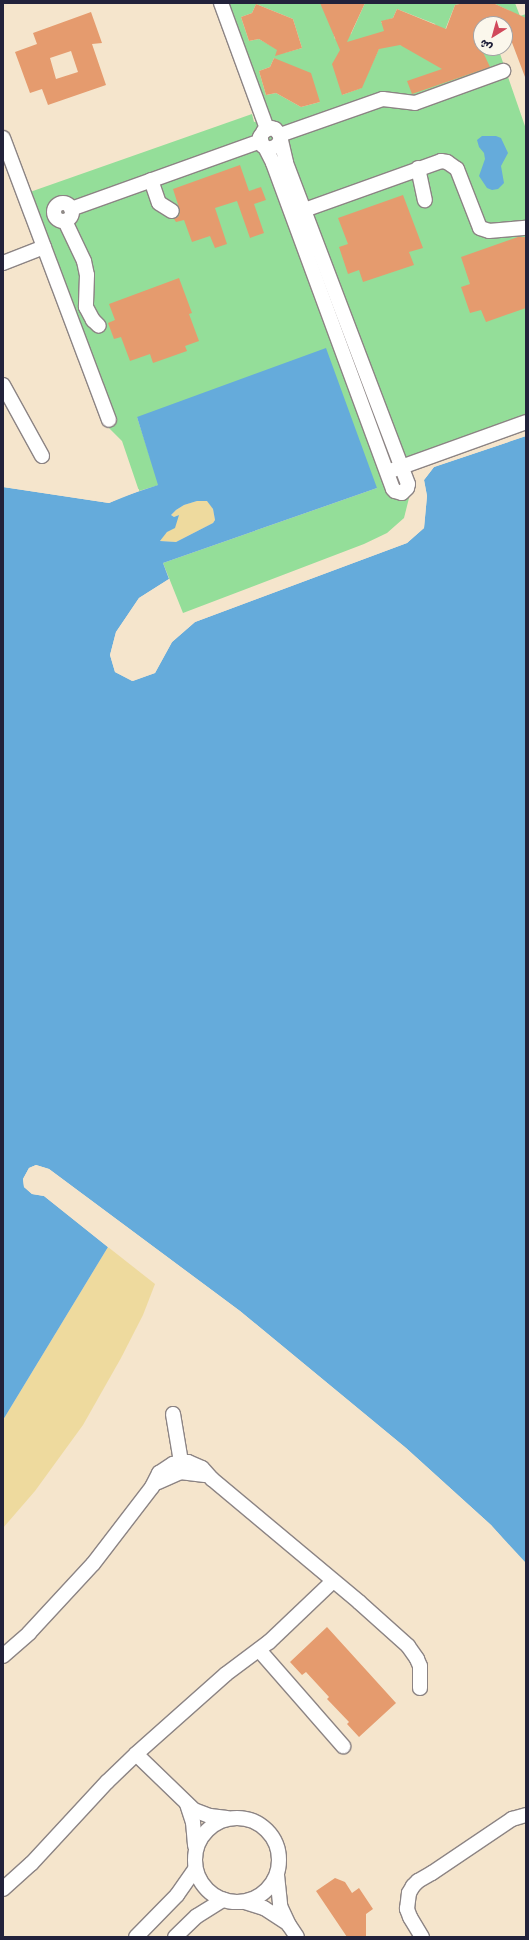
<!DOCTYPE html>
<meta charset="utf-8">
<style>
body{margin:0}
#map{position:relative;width:529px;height:1940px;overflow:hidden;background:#f5e5cc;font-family:"Comic Neue","Playpen Sans Arabic",sans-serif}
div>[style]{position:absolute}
.green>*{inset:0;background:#94de99}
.sand>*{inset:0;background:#eeda9e}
.water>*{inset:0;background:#65abdb}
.pier>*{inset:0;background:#f5e5cc}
.building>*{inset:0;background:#e59b6e}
.roads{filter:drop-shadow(1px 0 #8c8484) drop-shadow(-1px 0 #8c8484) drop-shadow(0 1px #8c8484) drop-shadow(0 -1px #8c8484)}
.street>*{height:14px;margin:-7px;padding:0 7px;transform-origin:7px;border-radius:7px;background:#fff}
.street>.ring{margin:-7px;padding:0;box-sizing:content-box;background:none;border:14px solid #fff;border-radius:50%}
span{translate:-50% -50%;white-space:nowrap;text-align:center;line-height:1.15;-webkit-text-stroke:4px #fbf7ec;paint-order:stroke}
.frame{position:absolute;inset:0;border:4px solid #22223b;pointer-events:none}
.north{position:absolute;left:473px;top:16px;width:40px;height:40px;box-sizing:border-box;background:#fbf7ec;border:1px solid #a4a2a5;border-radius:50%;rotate:217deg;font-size:11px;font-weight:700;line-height:16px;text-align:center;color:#22223b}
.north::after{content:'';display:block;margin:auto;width:14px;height:18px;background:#d1495b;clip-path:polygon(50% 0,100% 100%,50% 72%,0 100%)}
</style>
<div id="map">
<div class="green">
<i style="clip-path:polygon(evenodd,224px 3px,325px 3px,335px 39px,351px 34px,365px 3px,464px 3px,455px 5px,443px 35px,481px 48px,498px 48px,526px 129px,526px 423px,408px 463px,411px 490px,404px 518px,387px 533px,364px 544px,183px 613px,163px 563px,377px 488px,137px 417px,159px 485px,139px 491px,122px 441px,108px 427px,115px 424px,30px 192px,252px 114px,254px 122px,270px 119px,224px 3px,256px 4px,293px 19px,302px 48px,284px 53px,259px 39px,249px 41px,241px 17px,252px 13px,256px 4px,224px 3px,397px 9px,435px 24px,444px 53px,400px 45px,381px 22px,393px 18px,397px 9px,224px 3px,381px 44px,361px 88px,342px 95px,381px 44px,224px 3px,274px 58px,320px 102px,301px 107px,276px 93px,266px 95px,259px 71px,270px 67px,274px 58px)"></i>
<i style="clip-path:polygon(493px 3px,515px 3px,520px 16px,526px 14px,526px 28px,505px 35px,505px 24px,501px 24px,510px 11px)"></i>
</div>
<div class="sand">
<i style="clip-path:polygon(197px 501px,208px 501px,213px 509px,215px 520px,213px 523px,176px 542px,160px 541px,179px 515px,174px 517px,171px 515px,176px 510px,184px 505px)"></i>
<i style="clip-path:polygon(108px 1247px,155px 1284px,143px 1315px,121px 1358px,83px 1425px,35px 1491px,3px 1528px,3px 1420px)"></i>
</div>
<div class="water">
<i style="clip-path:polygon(482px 136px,496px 136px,501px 138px,508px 153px,501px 166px,504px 183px,498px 189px,492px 190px,487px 188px,479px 176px,485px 159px,484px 153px,479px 147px,477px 140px)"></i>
<i style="clip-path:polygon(evenodd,326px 348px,377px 488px,163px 563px,169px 579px,139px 598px,116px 632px,110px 655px,115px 672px,132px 681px,155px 673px,172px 642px,195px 622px,407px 543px,424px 528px,427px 496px,424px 480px,434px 467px,526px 436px,526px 1563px,491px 1525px,406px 1448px,240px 1311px,49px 1169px,36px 1165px,29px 1168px,23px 1179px,24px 1187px,32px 1194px,44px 1196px,108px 1247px,3px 1420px,3px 487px,109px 503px,122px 497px,158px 485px,137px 417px,326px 348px,197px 501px,207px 501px,213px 509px,215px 520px,213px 523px,176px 542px,160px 541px,167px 532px,175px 528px,179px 515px,174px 517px,171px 515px,176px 510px,184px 505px,197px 501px)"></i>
</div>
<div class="pier">
<i style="clip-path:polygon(526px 434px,526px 436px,434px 467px,424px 480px,427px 496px,424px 528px,407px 543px,195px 622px,172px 642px,155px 673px,133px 681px,115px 672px,110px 655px,116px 632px,139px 598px,169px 579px,170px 581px,141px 600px,118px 633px,113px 655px,116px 671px,133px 679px,154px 672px,171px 640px,195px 621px,406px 541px,422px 527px,425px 496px,422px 479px,433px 465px)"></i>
<i style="clip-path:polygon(3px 485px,109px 501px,121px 495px,139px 489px,139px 491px,109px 503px,3px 487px)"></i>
<i style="clip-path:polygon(36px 1165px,49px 1169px,240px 1311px,406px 1448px,491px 1525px,526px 1565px,489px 1527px,405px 1449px,239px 1312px,48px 1171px,36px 1167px,30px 1169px,25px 1180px,26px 1186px,33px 1192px,45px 1195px,109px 1245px,109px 1248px,44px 1196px,32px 1194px,24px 1187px,23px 1179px,29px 1168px)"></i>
</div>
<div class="building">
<i style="clip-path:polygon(320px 3px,365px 3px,347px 42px,384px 31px,381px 21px,393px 18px,397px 9px,446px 29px,455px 5px,464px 3px,493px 3px,526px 18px,526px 77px,525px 77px,505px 24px,481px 24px,481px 48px,490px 67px,412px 94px,407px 81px,442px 69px,400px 45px,379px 49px,362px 88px,342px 95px,332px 64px,340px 50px)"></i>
<i style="clip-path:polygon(256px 4px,293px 19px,302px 48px,275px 56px,277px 50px,259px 39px,249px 41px,241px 17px,252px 13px)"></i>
<i style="clip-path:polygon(evenodd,91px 12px,102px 43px,92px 44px,106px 85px,48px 105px,42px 89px,30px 93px,15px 52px,37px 44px,33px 33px,91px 12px,71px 51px,78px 72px,56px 79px,50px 58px,71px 51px)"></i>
<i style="clip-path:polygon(274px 58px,311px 73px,320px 102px,301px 107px,276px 93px,266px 95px,259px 71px,270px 67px)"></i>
<i style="clip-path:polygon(240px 165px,249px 191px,261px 187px,266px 200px,254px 204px,264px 233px,250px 238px,237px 201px,215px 208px,227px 244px,215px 248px,210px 236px,192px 242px,184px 220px,176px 222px,174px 219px,179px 216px,180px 211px,173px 189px)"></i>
<i style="clip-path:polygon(403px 195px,423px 248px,409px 252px,414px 265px,363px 282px,359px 270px,348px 274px,339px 247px,348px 244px,338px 218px)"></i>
<i style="clip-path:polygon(518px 237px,526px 237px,526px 308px,486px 322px,481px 310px,470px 313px,461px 287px,470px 284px,461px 257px)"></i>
<i style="clip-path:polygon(179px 278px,192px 313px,189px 314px,199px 341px,185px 346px,187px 351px,153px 363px,150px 354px,130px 361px,121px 337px,114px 339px,108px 323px,115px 320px,109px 304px)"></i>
<i style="clip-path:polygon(327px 1627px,396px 1703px,359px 1737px,347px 1724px,349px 1722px,327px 1699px,329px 1697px,306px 1672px,302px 1675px,290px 1662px)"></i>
<i style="clip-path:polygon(335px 1878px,345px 1882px,352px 1893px,359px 1888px,373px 1909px,366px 1914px,366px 1937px,347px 1937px,316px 1891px)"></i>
</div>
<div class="roads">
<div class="street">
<i style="left:221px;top:3px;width:134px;rotate:69.9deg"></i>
<i style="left:280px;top:135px;width:109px;rotate:-19.3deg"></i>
<i style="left:383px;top:99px;width:32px;rotate:7deg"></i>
<i style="left:415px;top:103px;width:94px;rotate:-20deg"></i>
<i style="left:3px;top:138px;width:301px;rotate:69.4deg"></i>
<i style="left:265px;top:147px;width:18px;rotate:63deg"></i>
<i style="left:273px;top:163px;width:347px;rotate:69.8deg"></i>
<i style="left:393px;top:489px;width:3px;rotate:45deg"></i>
<i style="left:395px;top:491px;width:7px;rotate:16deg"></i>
<i style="left:402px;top:493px;width:7px;rotate:-45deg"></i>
<i style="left:407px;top:488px;width:4px;rotate:-76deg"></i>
<i style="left:408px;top:484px;width:344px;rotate:-110.8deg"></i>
<i style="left:286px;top:162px;width:28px;rotate:-103deg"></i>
<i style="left:280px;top:135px;width:8px;rotate:-130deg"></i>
<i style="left:275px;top:129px;width:4px;rotate:-166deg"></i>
<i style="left:271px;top:128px;width:8px;rotate:157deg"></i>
<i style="left:264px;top:131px;width:7px;rotate:124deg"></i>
<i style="left:260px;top:137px;width:9px;rotate:72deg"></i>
<i style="left:263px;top:146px;width:7px;rotate:27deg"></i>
<i style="left:269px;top:149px;width:9px;rotate:-21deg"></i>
<i style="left:277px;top:146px;width:8px;rotate:-60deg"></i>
<i style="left:418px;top:168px;width:33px;rotate:78deg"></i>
<i style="left:151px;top:180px;width:24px;rotate:71deg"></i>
<i style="left:159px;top:203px;width:15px;rotate:32deg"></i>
<i class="ring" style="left:54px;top:203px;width:4px;height:4px"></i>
<i style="left:71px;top:209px;width:202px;rotate:-19.7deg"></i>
<i style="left:296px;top:213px;width:154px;rotate:-19.7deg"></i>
<i style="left:441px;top:161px;width:6px;rotate:9deg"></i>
<i style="left:447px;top:162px;width:12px;rotate:35deg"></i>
<i style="left:457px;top:169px;width:63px;rotate:68.7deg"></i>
<i style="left:480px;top:228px;width:9px;rotate:18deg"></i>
<i style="left:489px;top:231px;width:37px;rotate:-5deg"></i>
<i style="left:65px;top:221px;width:44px;rotate:64.6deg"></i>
<i style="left:84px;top:261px;width:14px;rotate:78deg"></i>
<i style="left:87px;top:275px;width:32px;rotate:92deg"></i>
<i style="left:86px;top:307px;width:15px;rotate:62deg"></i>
<i style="left:93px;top:320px;width:8px;rotate:45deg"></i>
<i style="left:3px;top:263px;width:44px;rotate:-21.3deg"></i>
<i style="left:3px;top:385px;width:81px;rotate:61.2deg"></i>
<i style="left:393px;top:470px;width:141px;rotate:-19.8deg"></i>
<i style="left:173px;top:1414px;width:49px;rotate:80.5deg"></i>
<i style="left:158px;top:1482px;width:24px;rotate:-24deg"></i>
<i style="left:180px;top:1472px;width:25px;rotate:7deg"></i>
<i style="left:259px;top:1650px;width:128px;rotate:48.8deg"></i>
<i style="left:3px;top:1656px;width:35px;rotate:-41deg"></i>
<i style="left:29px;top:1633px;width:94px;rotate:-47.2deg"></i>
<i style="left:93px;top:1564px;width:97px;rotate:-52.5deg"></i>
<i style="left:152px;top:1487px;width:16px;rotate:-63deg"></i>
<i style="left:159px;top:1473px;width:17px;rotate:-33deg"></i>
<i style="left:173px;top:1464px;width:15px;rotate:-8deg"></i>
<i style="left:188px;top:1462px;width:15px;rotate:23deg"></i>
<i style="left:202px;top:1468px;width:15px;rotate:48deg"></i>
<i style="left:212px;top:1479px;width:192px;rotate:39.9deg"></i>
<i style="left:359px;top:1602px;width:66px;rotate:41.9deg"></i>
<i style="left:408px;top:1646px;width:16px;rotate:55deg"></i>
<i style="left:417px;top:1659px;width:8px;rotate:67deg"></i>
<i style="left:420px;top:1666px;width:22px;rotate:90deg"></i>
<i style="left:136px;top:1754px;width:81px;rotate:44deg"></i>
<i style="left:194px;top:1810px;width:17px;rotate:21deg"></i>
<i style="left:210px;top:1816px;width:17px;rotate:7deg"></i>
<i style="left:187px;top:1804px;width:19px;rotate:72deg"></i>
<i style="left:193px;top:1822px;width:24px;rotate:85deg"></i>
<i class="ring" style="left:195px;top:1818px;width:70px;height:70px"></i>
<i style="left:277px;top:1875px;width:31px;rotate:84deg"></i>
<i style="left:280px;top:1906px;width:21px;rotate:65deg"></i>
<i style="left:289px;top:1925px;width:14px;rotate:56deg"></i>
<i style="left:3px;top:1889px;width:38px;rotate:-42deg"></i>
<i style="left:31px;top:1864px;width:112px;rotate:-47.2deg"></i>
<i style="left:107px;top:1782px;width:40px;rotate:-44deg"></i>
<i style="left:136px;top:1754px;width:120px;rotate:-41.6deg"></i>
<i style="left:226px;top:1674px;width:54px;rotate:-36.7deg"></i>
<i style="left:269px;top:1642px;width:88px;rotate:-43.6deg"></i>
<i style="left:245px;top:1902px;width:20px;rotate:18deg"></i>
<i style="left:264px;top:1908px;width:27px;rotate:33deg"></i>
<i style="left:136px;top:1937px;width:59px;rotate:-45.7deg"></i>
<i style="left:177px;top:1895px;width:32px;rotate:-55deg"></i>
<i style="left:175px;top:1937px;width:30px;rotate:-44deg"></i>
<i style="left:197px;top:1916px;width:31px;rotate:-32deg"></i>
<i style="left:422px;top:1937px;width:23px;rotate:-121deg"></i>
<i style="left:410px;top:1917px;width:9px;rotate:-111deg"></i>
<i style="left:407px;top:1909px;width:16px;rotate:-83deg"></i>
<i style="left:409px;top:1893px;width:8px;rotate:-60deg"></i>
<i style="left:413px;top:1886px;width:7px;rotate:-45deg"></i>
<i style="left:418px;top:1881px;width:16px;rotate:-30deg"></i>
<i style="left:432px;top:1873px;width:97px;rotate:-34deg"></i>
<i style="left:512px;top:1819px;width:15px;rotate:-16deg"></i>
</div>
</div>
<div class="frame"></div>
<div class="north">ش</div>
</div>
